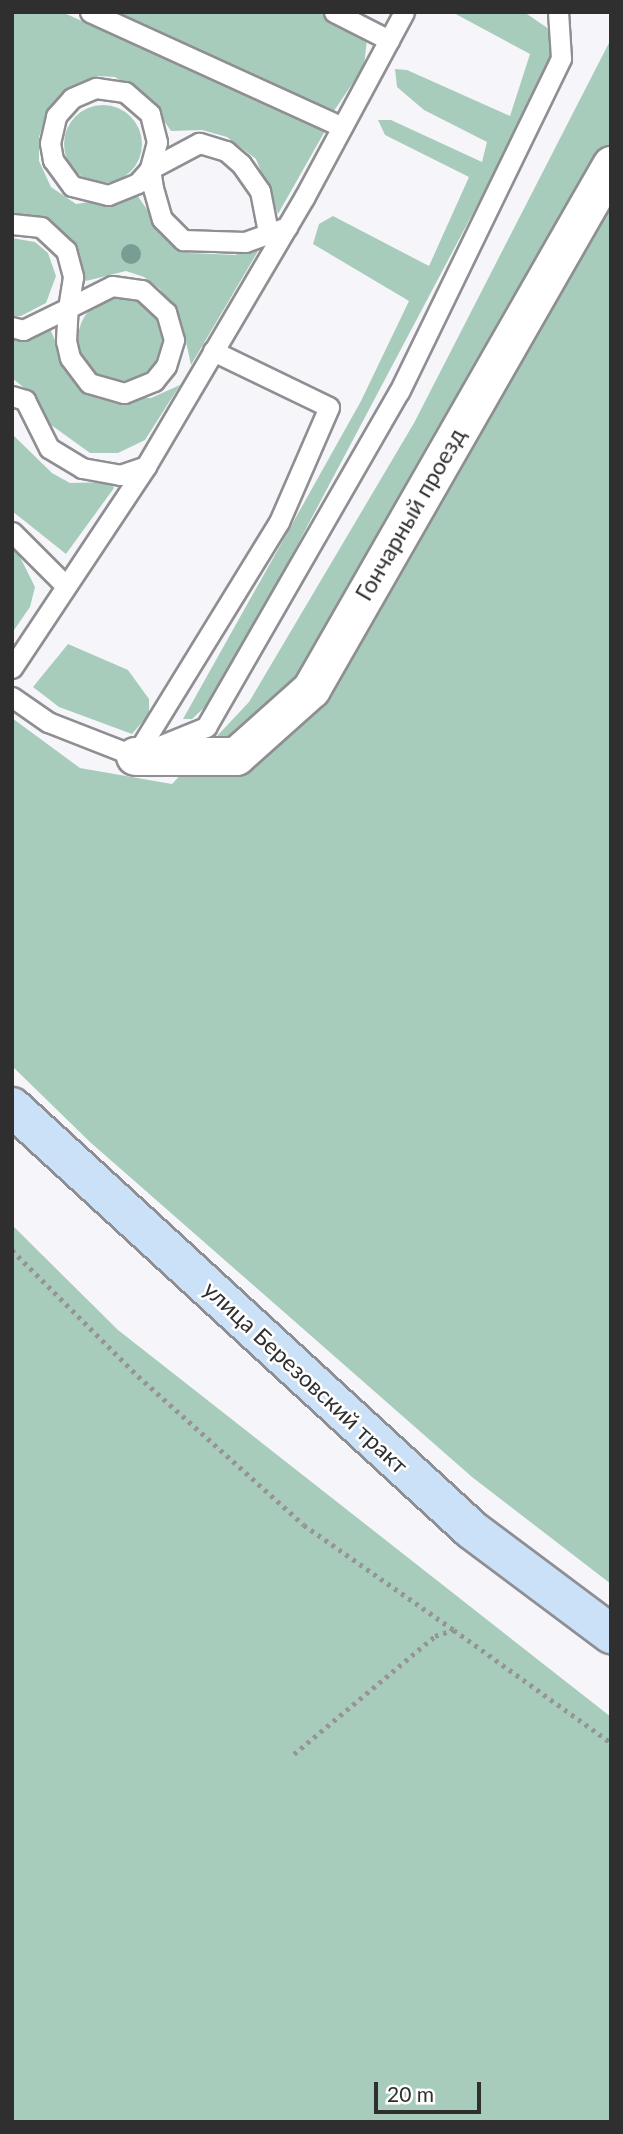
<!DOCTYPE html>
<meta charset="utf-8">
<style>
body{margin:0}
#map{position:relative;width:623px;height:2134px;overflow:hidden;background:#f6f6fa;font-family:Lato,sans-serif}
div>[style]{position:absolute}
.green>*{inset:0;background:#a8ccbb}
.round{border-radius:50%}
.path>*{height:4.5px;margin-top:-2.25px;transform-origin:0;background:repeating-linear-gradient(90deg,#959597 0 3.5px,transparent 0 8.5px)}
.roads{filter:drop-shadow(2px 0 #8f8f93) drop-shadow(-2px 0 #8f8f93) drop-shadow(0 2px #8f8f93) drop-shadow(0 -2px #8f8f93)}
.service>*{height:19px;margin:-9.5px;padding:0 9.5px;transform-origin:9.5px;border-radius:9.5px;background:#fff}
.minor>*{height:37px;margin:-18.5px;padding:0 18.5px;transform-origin:18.5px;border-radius:18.5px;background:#fff}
.primary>*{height:38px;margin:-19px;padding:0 19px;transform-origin:19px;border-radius:19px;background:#cbe1f8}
.trees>*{width:20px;height:20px;margin:-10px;border-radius:50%;background:#789e93}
span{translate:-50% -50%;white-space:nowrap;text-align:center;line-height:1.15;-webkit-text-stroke:5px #fff;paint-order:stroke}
.street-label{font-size:23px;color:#2f2f30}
.frame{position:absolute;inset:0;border:14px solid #2f2f30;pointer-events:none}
.scale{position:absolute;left:374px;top:2082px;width:107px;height:32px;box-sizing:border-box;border:4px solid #2f2f30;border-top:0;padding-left:9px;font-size:21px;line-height:24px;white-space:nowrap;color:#2f2f30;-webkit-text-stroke:5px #fff;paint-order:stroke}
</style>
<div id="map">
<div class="green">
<i style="clip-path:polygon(12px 12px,62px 12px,325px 131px,278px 214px,256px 159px,227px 137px,202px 130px,171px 131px,151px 102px,115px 77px,98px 76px,56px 102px,46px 116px,39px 137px,39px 161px,51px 187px,76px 204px,137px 195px,162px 231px,190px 253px,235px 255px,261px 246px,191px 365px,182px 323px,160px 289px,144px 277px,126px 271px,86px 281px,40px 219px,12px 213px)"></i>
<i style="clip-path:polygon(106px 12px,319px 12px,367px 39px,364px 66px,332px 114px)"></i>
<i style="clip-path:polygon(452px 12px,524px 12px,549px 29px,552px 46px,546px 75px,218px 695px,192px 719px,183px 719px,361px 401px,409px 301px,313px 244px,319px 224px,333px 216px,429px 266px,469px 177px,385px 135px,378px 120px,391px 120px,482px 162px,487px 142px,424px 110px,397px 87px,395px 69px,407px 70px,510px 116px,530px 54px)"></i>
<i style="clip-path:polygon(611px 39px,611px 1584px,472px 1477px,90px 1142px,12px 1066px,12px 718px,80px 768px,172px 784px,249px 702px,414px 423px)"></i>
<i class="round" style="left:64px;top:105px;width:78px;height:78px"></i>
<i style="clip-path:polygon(12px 238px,35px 242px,48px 253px,56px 276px,46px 303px,21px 316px,12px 316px)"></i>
<i class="round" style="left:78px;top:297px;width:84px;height:84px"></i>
<i style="clip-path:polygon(50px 329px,72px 378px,107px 398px,151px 398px,180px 385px,145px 440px,118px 453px,90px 453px,47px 422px,33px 395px,12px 378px,12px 339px)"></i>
<i style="clip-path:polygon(12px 434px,52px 473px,70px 483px,111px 482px,114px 488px,66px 554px,12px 511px)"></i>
<i style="clip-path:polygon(12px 541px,35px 587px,30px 607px,12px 633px)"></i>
<i style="clip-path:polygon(68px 644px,128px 670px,149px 699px,149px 714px,132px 734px,59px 707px,33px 687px)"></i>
<i style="clip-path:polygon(12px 1225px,118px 1330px,611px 1717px,611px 2122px,12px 2122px)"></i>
</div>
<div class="path">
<i style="left:12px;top:1250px;width:178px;rotate:45deg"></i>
<i style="left:138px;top:1376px;width:223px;rotate:41.9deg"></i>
<i style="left:304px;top:1525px;width:183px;rotate:35deg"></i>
<i style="left:294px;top:1754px;width:184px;rotate:-39.9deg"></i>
<i style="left:435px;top:1636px;width:20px;rotate:-18deg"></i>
<i style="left:454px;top:1630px;width:193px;rotate:35.7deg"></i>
</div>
<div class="roads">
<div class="service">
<i style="left:90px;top:12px;width:277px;rotate:24.5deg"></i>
<i style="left:334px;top:12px;width:62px;rotate:27deg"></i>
<i style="left:12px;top:224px;width:29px;rotate:6deg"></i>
<i style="left:41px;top:227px;width:34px;rotate:43deg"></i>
<i style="left:66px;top:250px;width:28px;rotate:75deg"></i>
<i style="left:73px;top:277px;width:31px;rotate:99deg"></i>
<i style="left:68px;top:308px;width:50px;rotate:153.9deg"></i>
<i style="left:23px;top:330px;width:11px;rotate:-165deg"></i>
<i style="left:268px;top:232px;width:42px;rotate:-101deg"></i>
<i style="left:260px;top:191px;width:33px;rotate:-125deg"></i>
<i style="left:241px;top:164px;width:20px;rotate:-139deg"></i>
<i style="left:226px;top:151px;width:28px;rotate:-163deg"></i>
<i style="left:199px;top:143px;width:55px;rotate:152deg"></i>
<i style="left:150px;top:169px;width:18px;rotate:131deg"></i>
<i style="left:138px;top:183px;width:32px;rotate:158deg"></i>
<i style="left:108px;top:195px;width:37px;rotate:-166deg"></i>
<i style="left:72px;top:186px;width:32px;rotate:-126deg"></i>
<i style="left:53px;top:160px;width:17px;rotate:-100deg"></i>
<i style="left:50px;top:143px;width:28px;rotate:-77deg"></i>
<i style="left:56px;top:116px;width:24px;rotate:-48deg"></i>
<i style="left:72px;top:98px;width:26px;rotate:-23deg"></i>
<i style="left:96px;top:88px;width:29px;rotate:8deg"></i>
<i style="left:125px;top:92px;width:33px;rotate:41deg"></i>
<i style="left:150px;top:114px;width:29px;rotate:76deg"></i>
<i style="left:157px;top:142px;width:28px;rotate:105deg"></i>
<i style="left:150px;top:169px;width:19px;rotate:81deg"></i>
<i style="left:153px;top:188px;width:32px;rotate:74deg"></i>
<i style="left:162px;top:219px;width:30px;rotate:45deg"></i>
<i style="left:183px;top:240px;width:62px;rotate:1.8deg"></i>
<i style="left:245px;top:242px;width:45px;rotate:-19.7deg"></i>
<i style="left:112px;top:286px;width:30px;rotate:8deg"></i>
<i style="left:142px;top:290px;width:33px;rotate:43deg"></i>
<i style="left:166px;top:312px;width:29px;rotate:74deg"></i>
<i style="left:174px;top:340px;width:27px;rotate:107deg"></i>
<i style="left:166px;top:366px;width:19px;rotate:129deg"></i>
<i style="left:154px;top:381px;width:32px;rotate:158deg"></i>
<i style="left:124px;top:393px;width:36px;rotate:-164deg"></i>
<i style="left:89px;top:383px;width:31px;rotate:-127deg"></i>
<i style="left:70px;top:358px;width:17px;rotate:-103deg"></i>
<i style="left:66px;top:341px;width:33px;rotate:-87deg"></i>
<i style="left:68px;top:308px;width:49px;rotate:-26.6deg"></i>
<i style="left:12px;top:396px;width:14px;rotate:17deg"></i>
<i style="left:25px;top:400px;width:54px;rotate:63.4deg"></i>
<i style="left:49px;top:448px;width:39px;rotate:31deg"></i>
<i style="left:82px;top:468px;width:39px;rotate:10deg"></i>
<i style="left:120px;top:475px;width:28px;rotate:-19deg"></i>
<i style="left:12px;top:532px;width:76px;rotate:45deg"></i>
<i style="left:12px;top:668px;width:242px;rotate:-56.4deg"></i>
<i style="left:146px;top:466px;width:311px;rotate:-59.5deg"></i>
<i style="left:304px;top:198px;width:211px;rotate:-61.7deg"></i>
<i style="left:12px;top:697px;width:44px;rotate:34.8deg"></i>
<i style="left:48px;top:722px;width:93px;rotate:21.3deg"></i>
<i style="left:135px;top:756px;width:77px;rotate:-22.2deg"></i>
<i style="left:206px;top:727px;width:387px;rotate:-60.1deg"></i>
<i style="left:399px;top:392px;width:371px;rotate:-64.1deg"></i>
<i style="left:561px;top:58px;width:46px;rotate:-93.7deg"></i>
<i style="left:135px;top:756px;width:275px;rotate:-58.4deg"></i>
<i style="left:279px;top:522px;width:125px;rotate:-66.5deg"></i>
<i style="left:329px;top:407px;width:129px;rotate:-154.2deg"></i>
</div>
<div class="minor">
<i style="left:135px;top:756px;width:101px"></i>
<i style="left:236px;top:756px;width:101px;rotate:-41.8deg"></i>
<i style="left:311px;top:689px;width:604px;rotate:-60.21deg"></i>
</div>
<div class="primary">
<i style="left:12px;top:1107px;width:625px;rotate:42.6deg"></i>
<i style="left:472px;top:1530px;width:174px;rotate:36.8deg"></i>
</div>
</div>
<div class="trees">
<i style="left:131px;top:254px"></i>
</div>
<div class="street-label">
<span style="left:410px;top:514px;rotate:-60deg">Гончарный проезд</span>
<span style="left:306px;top:1377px;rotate:43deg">улица Березовский тракт</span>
</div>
<div class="frame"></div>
<div class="scale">20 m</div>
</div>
